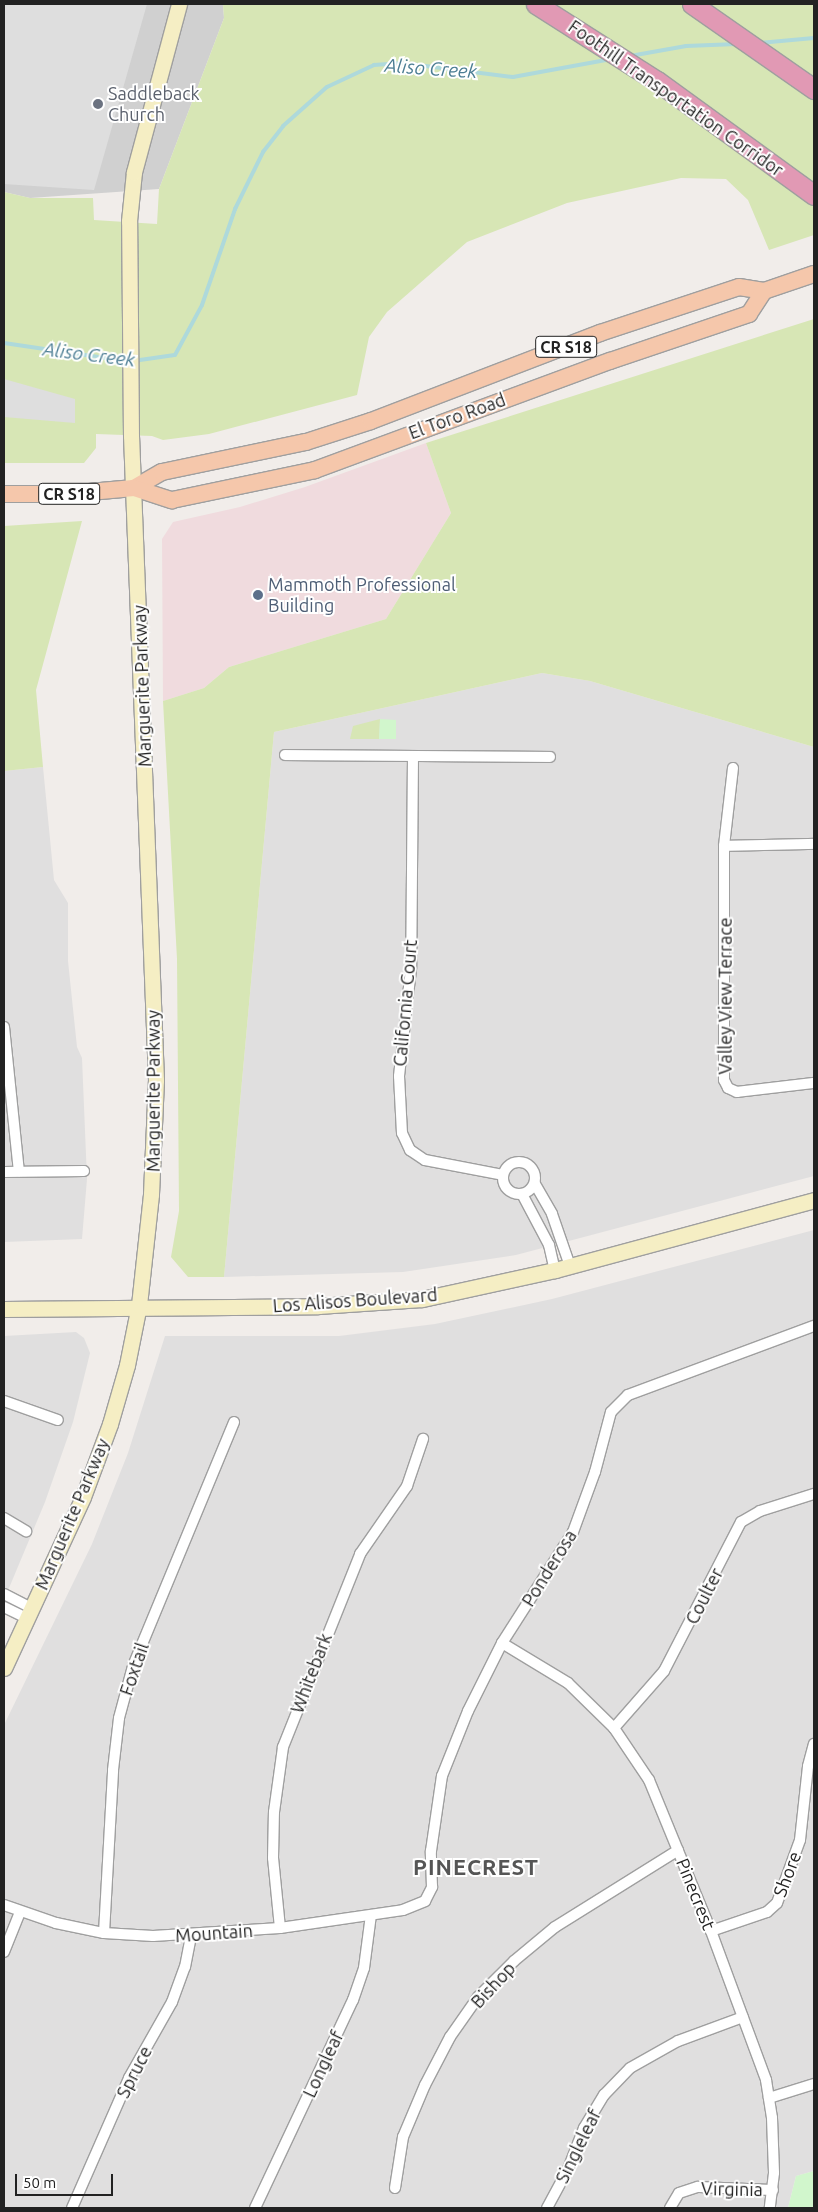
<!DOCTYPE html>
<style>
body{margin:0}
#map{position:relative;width:818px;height:2212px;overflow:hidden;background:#f1edea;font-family:Ubuntu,sans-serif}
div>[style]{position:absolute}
.residential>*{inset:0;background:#e0dfdf}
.commercial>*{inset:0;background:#f0dbde}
.religious>*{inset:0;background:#d0d0d0}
.grass>*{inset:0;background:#d7e6b5}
.park>*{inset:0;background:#d1f6cc}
.parking>*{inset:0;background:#dedede}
.stream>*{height:4px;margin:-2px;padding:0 2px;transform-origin:2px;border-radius:2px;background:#aed9db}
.roads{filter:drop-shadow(1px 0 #9f9f9f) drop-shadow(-1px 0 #9f9f9f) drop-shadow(0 1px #9f9f9f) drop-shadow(0 -1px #9f9f9f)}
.minor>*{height:10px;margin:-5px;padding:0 5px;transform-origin:5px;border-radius:5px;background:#fff}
.minor>.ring{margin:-5px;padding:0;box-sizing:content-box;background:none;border:10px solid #fff;border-radius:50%}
.secondary>*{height:15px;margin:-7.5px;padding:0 7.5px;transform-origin:7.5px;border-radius:7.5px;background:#f5eec4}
.primary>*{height:16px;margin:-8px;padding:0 8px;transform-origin:8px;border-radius:8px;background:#f5c7ab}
.motorway>*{height:19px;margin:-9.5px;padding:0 9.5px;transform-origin:9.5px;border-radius:9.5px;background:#e199b4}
.dots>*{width:14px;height:14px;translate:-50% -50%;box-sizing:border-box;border:2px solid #fff;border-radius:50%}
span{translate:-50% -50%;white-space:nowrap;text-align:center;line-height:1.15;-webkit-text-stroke:4px #fff;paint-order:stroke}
.shield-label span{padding:1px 4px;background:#fff;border:1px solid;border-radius:4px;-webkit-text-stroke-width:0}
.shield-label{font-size:16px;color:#222;font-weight:700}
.worship-label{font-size:18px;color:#5b616d}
.left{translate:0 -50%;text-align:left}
.street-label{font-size:18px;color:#222}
.service-label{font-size:18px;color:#4e5e75}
.water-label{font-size:19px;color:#4b7d93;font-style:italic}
.district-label{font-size:22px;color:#555;font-weight:700;letter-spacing:1px}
.frame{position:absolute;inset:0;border:5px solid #222;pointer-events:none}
.scale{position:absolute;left:15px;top:2174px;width:98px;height:22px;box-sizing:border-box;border:2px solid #222;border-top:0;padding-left:6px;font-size:15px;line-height:18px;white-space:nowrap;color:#222;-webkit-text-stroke:4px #fff;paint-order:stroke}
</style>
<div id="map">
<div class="residential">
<i style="clip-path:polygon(542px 673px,590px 681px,814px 747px,814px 1176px,516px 1255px,403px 1272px,224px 1277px,274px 732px)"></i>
<i style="clip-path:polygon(43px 767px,54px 880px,68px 903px,68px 961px,77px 1047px,82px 1058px,87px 1179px,82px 1239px,4px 1242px,4px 771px)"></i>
<i style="clip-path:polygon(814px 1230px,814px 2171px,796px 2176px,788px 2208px,4px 2208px,4px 1725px,92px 1544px,128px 1453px,165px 1336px,339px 1336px,435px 1324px,552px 1299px)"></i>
<i style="clip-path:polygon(76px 1332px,84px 1338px,90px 1353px,73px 1422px,45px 1502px,4px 1600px,4px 1336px)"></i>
</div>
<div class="commercial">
<i style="clip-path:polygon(426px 443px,451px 513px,386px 619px,229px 667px,204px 688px,163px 701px,162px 539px,173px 522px,240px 507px,305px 487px)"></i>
</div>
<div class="religious">
<i style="clip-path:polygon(4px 4px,223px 4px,224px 18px,159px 189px,30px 198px,4px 192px)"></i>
</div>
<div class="grass">
<i style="clip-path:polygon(223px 4px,814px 4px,814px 235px,769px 250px,748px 200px,726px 179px,681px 178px,567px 203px,467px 242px,387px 312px,369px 337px,357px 395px,209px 434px,163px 440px,152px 436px,96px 434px,96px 448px,84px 463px,4px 463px,4px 192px,30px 198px,93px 198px,94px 220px,157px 224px,159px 189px,224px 18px)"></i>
<i style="clip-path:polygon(814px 319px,814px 747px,590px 681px,542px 673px,274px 732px,224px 1277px,188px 1277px,171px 1257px,179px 1211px,177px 959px,163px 701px,204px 688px,229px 667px,386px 619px,451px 513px,426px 443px)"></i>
<i style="clip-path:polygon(82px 521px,36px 690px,43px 767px,4px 771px,4px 526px)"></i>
<i style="clip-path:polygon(380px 719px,379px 739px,350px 739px,353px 726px)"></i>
</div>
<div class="park">
<i style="clip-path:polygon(380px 719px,396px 720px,396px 739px,379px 739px)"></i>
<i style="clip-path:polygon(814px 2171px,814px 2208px,788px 2208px,796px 2176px)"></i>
</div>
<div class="parking">
<i style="clip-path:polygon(4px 4px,147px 4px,94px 190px,4px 184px)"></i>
<i style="clip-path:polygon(4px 379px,75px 399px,75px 423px,4px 417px)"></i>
</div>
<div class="stream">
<i style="left:759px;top:43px;width:55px;rotate:-5.2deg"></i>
<i style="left:630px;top:56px;width:57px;rotate:-10.1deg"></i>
<i style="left:686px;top:46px;width:51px;rotate:-2.2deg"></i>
<i style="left:4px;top:343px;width:123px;rotate:8.4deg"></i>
<i style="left:133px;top:361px;width:42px;rotate:-8.1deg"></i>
<i style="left:175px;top:355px;width:57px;rotate:-61.6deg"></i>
<i style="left:202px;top:305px;width:102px;rotate:-71deg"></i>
<i style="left:235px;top:209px;width:64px;rotate:-63.8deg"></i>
<i style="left:263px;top:152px;width:33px;rotate:-52deg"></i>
<i style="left:283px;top:126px;width:59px;rotate:-41.6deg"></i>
<i style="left:327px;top:87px;width:52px;rotate:-25.1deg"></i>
<i style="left:374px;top:65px;width:28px;rotate:-4deg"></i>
<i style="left:402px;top:63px;width:112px;rotate:7.2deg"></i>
<i style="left:513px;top:77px;width:100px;rotate:-10.4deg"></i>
</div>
<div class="roads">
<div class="minor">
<i style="left:285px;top:755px;width:265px;rotate:0.4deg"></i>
<i style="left:413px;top:756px;width:213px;rotate:90.5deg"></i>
<i style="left:411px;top:969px;width:108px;rotate:96.4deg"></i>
<i style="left:399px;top:1076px;width:57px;rotate:87deg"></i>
<i style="left:402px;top:1133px;width:19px;rotate:65deg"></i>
<i style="left:410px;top:1150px;width:18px;rotate:34deg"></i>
<i style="left:425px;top:1160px;width:79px;rotate:10.9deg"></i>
<i style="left:733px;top:768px;width:79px;rotate:96.6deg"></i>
<i style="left:724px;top:846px;width:234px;rotate:90deg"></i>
<i style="left:724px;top:1080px;width:9px;rotate:63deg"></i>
<i style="left:728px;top:1088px;width:10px;rotate:24deg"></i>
<i style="left:737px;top:1092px;width:78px;rotate:-6.7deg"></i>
<i style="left:724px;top:846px;width:90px;rotate:-1.3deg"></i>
<i style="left:4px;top:1027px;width:145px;rotate:84.1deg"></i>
<i class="ring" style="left:503px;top:1162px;width:22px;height:22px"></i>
<i style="left:4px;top:1172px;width:80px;rotate:-0.7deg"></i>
<i style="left:535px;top:1184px;width:34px;rotate:60deg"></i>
<i style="left:552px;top:1214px;width:55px;rotate:70.9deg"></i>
<i style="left:522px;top:1194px;width:58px;rotate:62.1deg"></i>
<i style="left:549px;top:1245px;width:26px;rotate:77deg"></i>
<i style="left:4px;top:1401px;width:57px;rotate:19.4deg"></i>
<i style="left:4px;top:1518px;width:26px;rotate:31deg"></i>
<i style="left:4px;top:1594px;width:30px;rotate:27deg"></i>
<i style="left:4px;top:1607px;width:25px;rotate:26deg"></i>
<i style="left:502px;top:1643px;width:77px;rotate:31.2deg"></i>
<i style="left:568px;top:1683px;width:64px;rotate:44.4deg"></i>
<i style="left:614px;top:1728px;width:63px;rotate:56.1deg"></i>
<i style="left:649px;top:1780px;width:163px;rotate:67.7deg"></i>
<i style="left:711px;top:1931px;width:159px;rotate:69.7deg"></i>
<i style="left:766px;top:2080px;width:38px;rotate:81deg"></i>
<i style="left:772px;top:2118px;width:55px;rotate:87.9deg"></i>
<i style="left:774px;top:2173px;width:35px;rotate:97deg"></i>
<i style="left:614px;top:1728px;width:76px;rotate:-48.7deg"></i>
<i style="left:664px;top:1671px;width:168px;rotate:-62.7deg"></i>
<i style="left:741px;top:1522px;width:22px;rotate:-30deg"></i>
<i style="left:760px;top:1511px;width:57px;rotate:-17.5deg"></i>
<i style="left:4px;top:1905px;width:55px;rotate:19.1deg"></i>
<i style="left:56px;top:1923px;width:49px;rotate:11.8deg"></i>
<i style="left:104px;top:1933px;width:49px;rotate:3.5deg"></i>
<i style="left:153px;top:1936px;width:127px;rotate:-3.6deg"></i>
<i style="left:280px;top:1928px;width:124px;rotate:-8.3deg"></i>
<i style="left:403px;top:1910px;width:24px;rotate:-22deg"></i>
<i style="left:425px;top:1901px;width:16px;rotate:-63deg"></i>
<i style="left:432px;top:1887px;width:36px;rotate:-92deg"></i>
<i style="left:431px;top:1851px;width:76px;rotate:-81.7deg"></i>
<i style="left:442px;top:1776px;width:70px;rotate:-68.2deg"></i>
<i style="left:468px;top:1711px;width:76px;rotate:-63.4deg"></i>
<i style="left:502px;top:1643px;width:132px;rotate:-57.4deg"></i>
<i style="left:573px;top:1532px;width:64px;rotate:-69.9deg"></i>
<i style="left:595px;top:1472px;width:62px;rotate:-75.1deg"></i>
<i style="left:611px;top:1412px;width:24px;rotate:-45deg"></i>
<i style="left:628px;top:1395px;width:198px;rotate:-20.4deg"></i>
<i style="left:280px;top:1928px;width:70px;rotate:-95.7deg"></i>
<i style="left:273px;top:1858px;width:46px;rotate:-88.8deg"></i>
<i style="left:274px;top:1812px;width:66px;rotate:-82.1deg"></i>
<i style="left:283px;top:1747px;width:208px;rotate:-68.2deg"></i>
<i style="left:360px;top:1554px;width:83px;rotate:-55.3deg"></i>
<i style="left:407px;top:1486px;width:50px;rotate:-71.2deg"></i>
<i style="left:711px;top:1931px;width:59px;rotate:-18.7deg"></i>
<i style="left:767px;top:1912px;width:13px;rotate:-42deg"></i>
<i style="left:777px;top:1903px;width:67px;rotate:-69.9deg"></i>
<i style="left:800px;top:1840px;width:74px;rotate:-83.8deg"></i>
<i style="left:808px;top:1766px;width:23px;rotate:-75deg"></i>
<i style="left:104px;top:1933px;width:163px;rotate:-86.8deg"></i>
<i style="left:113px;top:1770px;width:52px;rotate:-83.4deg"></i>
<i style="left:119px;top:1718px;width:54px;rotate:-74.9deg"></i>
<i style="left:133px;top:1666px;width:264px;rotate:-67.5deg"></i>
<i style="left:4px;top:1952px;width:43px;rotate:-68.2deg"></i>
<i style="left:769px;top:2098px;width:47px;rotate:-17.3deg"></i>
<i style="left:395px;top:2188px;width:52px;rotate:-81.1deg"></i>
<i style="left:403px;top:2137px;width:56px;rotate:-67.1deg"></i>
<i style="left:425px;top:2085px;width:54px;rotate:-62.5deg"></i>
<i style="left:450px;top:2037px;width:49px;rotate:-55deg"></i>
<i style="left:478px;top:1997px;width:51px;rotate:-45deg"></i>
<i style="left:514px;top:1961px;width:53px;rotate:-39.7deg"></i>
<i style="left:555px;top:1927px;width:145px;rotate:-32deg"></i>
<i style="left:72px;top:2208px;width:142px;rotate:-66.3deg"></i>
<i style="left:129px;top:2078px;width:87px;rotate:-60.5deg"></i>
<i style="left:172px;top:2002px;width:37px;rotate:-70deg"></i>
<i style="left:185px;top:1967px;width:32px;rotate:-79deg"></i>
<i style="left:255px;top:2208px;width:230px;rotate:-64.8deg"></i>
<i style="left:353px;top:2000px;width:34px;rotate:-71deg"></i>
<i style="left:364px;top:1968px;width:53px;rotate:-82.5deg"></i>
<i style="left:547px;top:2208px;width:44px;rotate:-61.7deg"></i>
<i style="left:568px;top:2169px;width:44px;rotate:-68.7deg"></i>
<i style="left:584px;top:2128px;width:39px;rotate:-59deg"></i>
<i style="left:604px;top:2095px;width:37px;rotate:-46deg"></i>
<i style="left:630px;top:2068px;width:55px;rotate:-29.4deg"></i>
<i style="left:678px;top:2041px;width:69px;rotate:-20.3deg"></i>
<i style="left:670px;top:2208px;width:17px;rotate:-59deg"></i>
<i style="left:679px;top:2193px;width:20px;rotate:-18deg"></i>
<i style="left:698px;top:2187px;width:75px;rotate:2.3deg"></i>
</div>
<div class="secondary">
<i style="left:4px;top:1309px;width:314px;rotate:-0.5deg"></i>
<i style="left:318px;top:1306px;width:104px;rotate:-3.9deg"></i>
<i style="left:422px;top:1299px;width:136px;rotate:-12.3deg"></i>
<i style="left:555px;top:1270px;width:268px;rotate:-15.1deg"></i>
<i style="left:4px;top:1668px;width:188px;rotate:-65.2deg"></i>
<i style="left:83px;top:1497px;width:78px;rotate:-69.7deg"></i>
<i style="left:110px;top:1424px;width:61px;rotate:-73.9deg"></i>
<i style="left:127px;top:1365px;width:61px;rotate:-78.7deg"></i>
<i style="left:139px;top:1305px;width:112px;rotate:-83.8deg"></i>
<i style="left:151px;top:1194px;width:114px;rotate:-87.5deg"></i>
<i style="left:156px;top:1080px;width:644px;rotate:-92.22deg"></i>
<i style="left:131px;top:436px;width:215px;rotate:-90.5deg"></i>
<i style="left:129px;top:221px;width:49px;rotate:-84.2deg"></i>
<i style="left:134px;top:172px;width:174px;rotate:-75deg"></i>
</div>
<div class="primary">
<i style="left:134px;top:488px;width:32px;rotate:-30deg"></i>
<i style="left:162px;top:472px;width:147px;rotate:-11.8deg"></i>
<i style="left:306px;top:442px;width:68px;rotate:-17.9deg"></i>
<i style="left:371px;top:421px;width:245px;rotate:-21deg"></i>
<i style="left:600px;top:333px;width:146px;rotate:-18.3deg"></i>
<i style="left:739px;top:287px;width:25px;rotate:9deg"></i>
<i style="left:764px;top:291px;width:53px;rotate:-18.8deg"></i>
<i style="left:4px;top:494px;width:63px"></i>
<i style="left:67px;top:494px;width:67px;rotate:-5.1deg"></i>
<i style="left:134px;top:488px;width:40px;rotate:18deg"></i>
<i style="left:172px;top:500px;width:146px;rotate:-11.8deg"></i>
<i style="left:315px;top:470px;width:314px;rotate:-20.3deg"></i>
<i style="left:610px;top:361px;width:147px;rotate:-18.7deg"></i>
<i style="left:749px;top:314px;width:27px;rotate:-57deg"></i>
</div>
<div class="motorway">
<i style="left:536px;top:4px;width:143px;rotate:32.5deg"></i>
<i style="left:657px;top:81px;width:194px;rotate:36deg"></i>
<i style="left:692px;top:4px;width:149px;rotate:34.9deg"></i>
</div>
</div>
<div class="dots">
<i style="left:98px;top:104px;background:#6b7280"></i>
<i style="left:258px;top:595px;background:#5c6f8a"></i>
</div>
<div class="shield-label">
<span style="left:566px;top:347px">CR S18</span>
<span style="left:69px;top:494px">CR S18</span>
</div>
<div class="worship-label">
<span class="left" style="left:108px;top:104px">Saddleback<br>Church</span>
</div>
<div class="street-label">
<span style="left:676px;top:98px;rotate:35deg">Foothill Transportation Corridor</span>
<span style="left:457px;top:416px;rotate:-20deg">El Toro Road</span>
<span style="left:142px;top:686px;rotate:-92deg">Marguerite Parkway</span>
<span style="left:725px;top:996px;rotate:-90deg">Valley View Terrace</span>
<span style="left:405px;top:1003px;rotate:-85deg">California Court</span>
<span style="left:153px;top:1091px;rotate:-90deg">Marguerite Parkway</span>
<span style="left:355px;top:1300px;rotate:-4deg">Los Alisos Boulevard</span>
<span style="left:72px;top:1514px;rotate:-67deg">Marguerite Parkway</span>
<span style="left:549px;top:1568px;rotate:-58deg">Ponderosa</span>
<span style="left:704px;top:1596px;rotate:-63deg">Coulter</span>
<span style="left:134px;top:1669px;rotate:-71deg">Foxtail</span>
<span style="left:311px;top:1673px;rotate:-69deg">Whitebark</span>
<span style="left:787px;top:1874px;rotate:-69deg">Shore</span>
<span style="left:696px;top:1894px;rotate:68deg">Pinecrest</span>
<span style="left:214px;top:1933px;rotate:-4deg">Mountain</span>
<span style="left:493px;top:1985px;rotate:-47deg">Bishop</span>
<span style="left:323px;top:2064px;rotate:-65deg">Longleaf</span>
<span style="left:134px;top:2072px;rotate:-63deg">Spruce</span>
<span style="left:578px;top:2146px;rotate:-64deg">Singleleaf</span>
<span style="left:732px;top:2189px;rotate:1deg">Virginia</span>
</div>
<div class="service-label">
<span class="left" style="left:268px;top:595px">Mammoth Professional<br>Building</span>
</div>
<div class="water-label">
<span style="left:431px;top:69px;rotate:4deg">Aliso Creek</span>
<span style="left:89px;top:355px;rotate:7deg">Aliso Creek</span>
</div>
<div class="district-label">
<span style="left:476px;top:1867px">PINECREST</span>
</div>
<div class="frame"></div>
<div class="scale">50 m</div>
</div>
